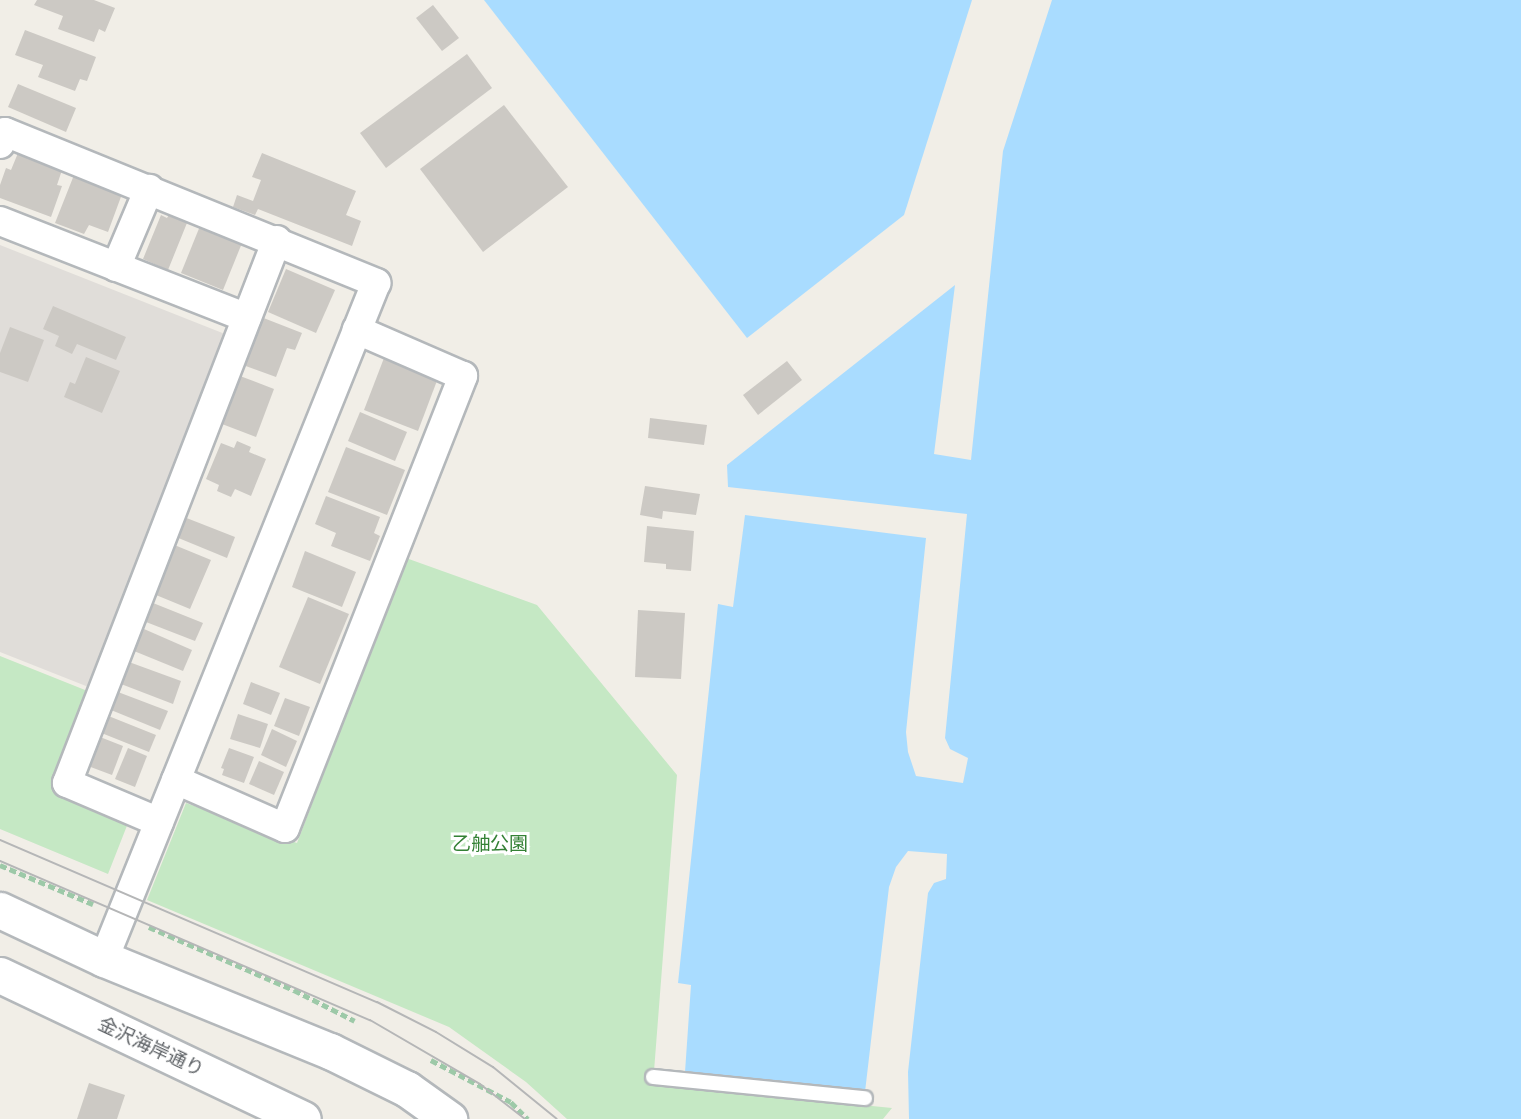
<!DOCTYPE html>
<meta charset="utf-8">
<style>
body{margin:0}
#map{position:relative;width:1521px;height:1119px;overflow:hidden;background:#f1eee7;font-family:"Fira Sans","Noto Sans JP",sans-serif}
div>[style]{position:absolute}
.industrial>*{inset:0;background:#e0ddd9}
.green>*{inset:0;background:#c5e8c4}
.water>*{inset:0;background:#a9dcff}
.building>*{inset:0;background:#ccc9c4}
.path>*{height:4.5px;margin-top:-2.25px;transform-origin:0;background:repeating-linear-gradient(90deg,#9dc9a8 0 7px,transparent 0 10.5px)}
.roads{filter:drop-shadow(2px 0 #b4b8bb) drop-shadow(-2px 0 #b4b8bb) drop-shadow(0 2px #b4b8bb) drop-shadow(0 -2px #b4b8bb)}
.service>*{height:14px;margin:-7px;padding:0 7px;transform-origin:7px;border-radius:7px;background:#fff}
.minor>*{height:28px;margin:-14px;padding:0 14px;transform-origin:14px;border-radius:14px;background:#fff}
.tertiary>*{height:35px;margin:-17.5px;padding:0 17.5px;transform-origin:17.5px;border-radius:17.5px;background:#fff}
.tram>*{height:2px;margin:-1px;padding:0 1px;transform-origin:1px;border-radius:1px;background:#b5b6b7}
span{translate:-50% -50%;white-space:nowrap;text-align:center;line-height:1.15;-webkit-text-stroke:6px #fff;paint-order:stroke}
.park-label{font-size:19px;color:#348135}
.street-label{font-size:19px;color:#5f6367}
</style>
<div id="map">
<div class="industrial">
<i style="clip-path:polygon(0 245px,230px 336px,91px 688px,0 652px)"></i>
</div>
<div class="green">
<i style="clip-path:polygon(406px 558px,537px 605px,677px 775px,653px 1084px,892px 1108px,883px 1119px,567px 1119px,526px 1082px,449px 1027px,147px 900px,186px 803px,297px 843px)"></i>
<i style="clip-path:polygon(0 656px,95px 694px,58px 787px,130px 818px,108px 874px,0 829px)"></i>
</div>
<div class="water">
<i style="clip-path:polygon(484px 0,972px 0,904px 215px,747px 338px)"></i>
<i style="clip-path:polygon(1052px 0,1521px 0,1521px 1119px,909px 1119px,908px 1072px,928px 893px,934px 883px,946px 879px,947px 854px,908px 851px,896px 867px,889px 887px,865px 1092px,685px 1072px,691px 985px,678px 983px,718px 604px,733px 607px,745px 515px,926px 538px,906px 732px,908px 752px,916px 776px,963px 783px,968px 758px,950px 749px,945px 738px,967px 514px,728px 487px,727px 465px,955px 285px,934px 454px,971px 460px,1003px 151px)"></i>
</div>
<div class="building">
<i style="clip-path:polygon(37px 0,94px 0,115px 8px,105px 32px,99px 29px,94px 42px,58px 29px,63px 16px,34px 5px)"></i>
<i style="clip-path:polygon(433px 5px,459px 38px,442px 51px,416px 18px)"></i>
<i style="clip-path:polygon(25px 30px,96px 57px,87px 81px,80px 79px,75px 91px,38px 77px,43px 65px,15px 55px)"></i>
<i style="clip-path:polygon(467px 54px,492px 88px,386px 168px,360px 133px)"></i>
<i style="clip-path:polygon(18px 84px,76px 108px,66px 132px,8px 107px)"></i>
<i style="clip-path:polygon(504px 105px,568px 187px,483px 252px,420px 169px)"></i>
<i style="clip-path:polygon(18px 153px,62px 170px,57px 185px,62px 186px,51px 217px,0 198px,0 185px,6px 168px,11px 170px)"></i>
<i style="clip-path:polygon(262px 153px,356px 191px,346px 215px,361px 221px,352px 246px,258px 209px,255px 215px,233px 207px,237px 195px,253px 201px,261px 180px,252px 177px)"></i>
<i style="clip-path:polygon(74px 175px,122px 194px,108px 232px,89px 225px,84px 234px,55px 223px)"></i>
<i style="clip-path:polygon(171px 211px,189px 218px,168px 270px,143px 259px,161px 215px,167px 218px)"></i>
<i style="clip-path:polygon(200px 226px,242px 243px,223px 290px,181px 273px)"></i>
<i style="clip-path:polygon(286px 269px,335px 290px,316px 333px,268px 312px)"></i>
<i style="clip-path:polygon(53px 306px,126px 337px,116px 360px,77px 344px,72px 354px,55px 346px,59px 336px,43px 329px)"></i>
<i style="clip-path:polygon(261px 317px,302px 333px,295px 350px,287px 348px,276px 377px,243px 365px)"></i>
<i style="clip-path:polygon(10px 327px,44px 340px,28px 382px,0 372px,0 353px)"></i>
<i style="clip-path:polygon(86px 357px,120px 371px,102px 413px,64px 397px,70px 382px,75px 384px)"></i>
<i style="clip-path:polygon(384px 358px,438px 378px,418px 431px,364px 410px)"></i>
<i style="clip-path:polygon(787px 361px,802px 380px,758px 415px,743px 395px)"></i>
<i style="clip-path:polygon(240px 376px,274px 389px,256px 437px,222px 424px)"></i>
<i style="clip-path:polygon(360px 412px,407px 432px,395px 461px,348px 441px)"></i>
<i style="clip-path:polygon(650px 418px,707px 425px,704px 445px,648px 438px)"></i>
<i style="clip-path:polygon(237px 441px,251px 447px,249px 452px,266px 459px,251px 496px,235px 489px,231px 497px,217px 491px,219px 485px,206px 479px,221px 443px,234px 448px)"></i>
<i style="clip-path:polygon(346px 447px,405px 470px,387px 515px,328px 492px)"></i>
<i style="clip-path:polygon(645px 486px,700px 494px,696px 515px,663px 511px,662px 519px,640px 515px)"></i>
<i style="clip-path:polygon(326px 496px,380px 517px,374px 533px,380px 536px,370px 561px,331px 546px,336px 533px,315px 524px)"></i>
<i style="clip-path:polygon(184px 517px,235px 537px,227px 558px,176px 537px)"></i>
<i style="clip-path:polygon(647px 526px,694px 531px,691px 571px,666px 569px,666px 564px,644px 562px)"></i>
<i style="clip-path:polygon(172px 544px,211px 560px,190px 609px,156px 595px,169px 563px,164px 561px)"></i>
<i style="clip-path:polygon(305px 551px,356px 572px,342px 607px,292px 587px)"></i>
<i style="clip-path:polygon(308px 597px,349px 614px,320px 684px,279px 667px)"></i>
<i style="clip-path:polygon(153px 603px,203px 623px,195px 641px,146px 622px)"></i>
<i style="clip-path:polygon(638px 610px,685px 613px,681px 679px,635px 677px)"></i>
<i style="clip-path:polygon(144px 629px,192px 650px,183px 671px,134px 651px)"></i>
<i style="clip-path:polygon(129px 662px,181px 681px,173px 704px,121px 684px)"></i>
<i style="clip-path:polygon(251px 682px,280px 693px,271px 715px,243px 704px)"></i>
<i style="clip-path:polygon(118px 692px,168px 711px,160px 730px,111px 710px)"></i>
<i style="clip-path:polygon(285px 698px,310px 707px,299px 736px,274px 726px)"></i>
<i style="clip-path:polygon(238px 714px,268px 724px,260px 748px,230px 739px)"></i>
<i style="clip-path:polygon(106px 715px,156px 735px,149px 752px,99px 732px)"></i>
<i style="clip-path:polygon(272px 729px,297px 741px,286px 767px,261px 755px)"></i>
<i style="clip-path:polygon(100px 737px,123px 746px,112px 775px,88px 766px)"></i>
<i style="clip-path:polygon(128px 748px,147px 756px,135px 787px,115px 779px)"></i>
<i style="clip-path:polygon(229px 748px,254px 757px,244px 783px,222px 775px,224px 769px,221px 768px)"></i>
<i style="clip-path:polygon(259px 761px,284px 772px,274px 795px,249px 784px)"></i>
<i style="clip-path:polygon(89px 1083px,125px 1095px,117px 1119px,77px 1119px)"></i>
</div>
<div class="path">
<i style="left:0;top:865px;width:101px;rotate:22.8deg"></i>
<i style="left:149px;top:927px;width:158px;rotate:23.5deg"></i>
<i style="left:294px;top:990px;width:68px;rotate:26.9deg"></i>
<i style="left:431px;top:1060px;width:90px;rotate:27.7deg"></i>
<i style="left:511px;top:1102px;width:24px;rotate:45deg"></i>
</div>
<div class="roads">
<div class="service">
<i style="left:653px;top:1077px;width:213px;rotate:5.7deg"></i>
</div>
<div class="minor">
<i style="left:0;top:144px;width:13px;rotate:-67deg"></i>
<i style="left:5px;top:132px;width:401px;rotate:22.1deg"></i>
<i style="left:376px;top:283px;width:729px;rotate:111.92deg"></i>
<i style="left:0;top:221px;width:265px;rotate:21.4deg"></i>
<i style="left:116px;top:267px;width:85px;rotate:-67.1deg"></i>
<i style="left:176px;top:780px;width:119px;rotate:23.8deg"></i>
<i style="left:285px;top:828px;width:486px;rotate:-68.5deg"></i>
<i style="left:463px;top:376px;width:116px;rotate:-156.5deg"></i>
<i style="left:159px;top:822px;width:100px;rotate:-157deg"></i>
<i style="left:67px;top:783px;width:582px;rotate:-68.86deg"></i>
</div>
<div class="tertiary">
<i style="left:0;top:910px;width:115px;rotate:25.2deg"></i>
<i style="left:104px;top:959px;width:244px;rotate:22.2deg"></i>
<i style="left:330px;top:1051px;width:86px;rotate:26.3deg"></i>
<i style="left:407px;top:1089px;width:52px;rotate:35.5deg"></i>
<i style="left:0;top:975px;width:335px;rotate:25.4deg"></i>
</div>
</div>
<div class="tram">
<i style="left:0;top:840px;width:410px;rotate:23.3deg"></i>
<i style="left:377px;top:1002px;width:66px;rotate:27deg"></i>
<i style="left:436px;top:1032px;width:67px;rotate:31.6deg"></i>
<i style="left:493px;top:1067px;width:82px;rotate:39.1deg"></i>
<i style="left:0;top:861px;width:403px;rotate:23.3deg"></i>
<i style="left:370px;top:1020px;width:127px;rotate:30.2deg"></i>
<i style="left:480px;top:1084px;width:57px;rotate:37.9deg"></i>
</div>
<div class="park-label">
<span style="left:490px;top:844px">乙舳公園</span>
</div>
<div class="street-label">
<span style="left:151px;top:1047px;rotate:25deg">金沢海岸通り</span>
</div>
</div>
